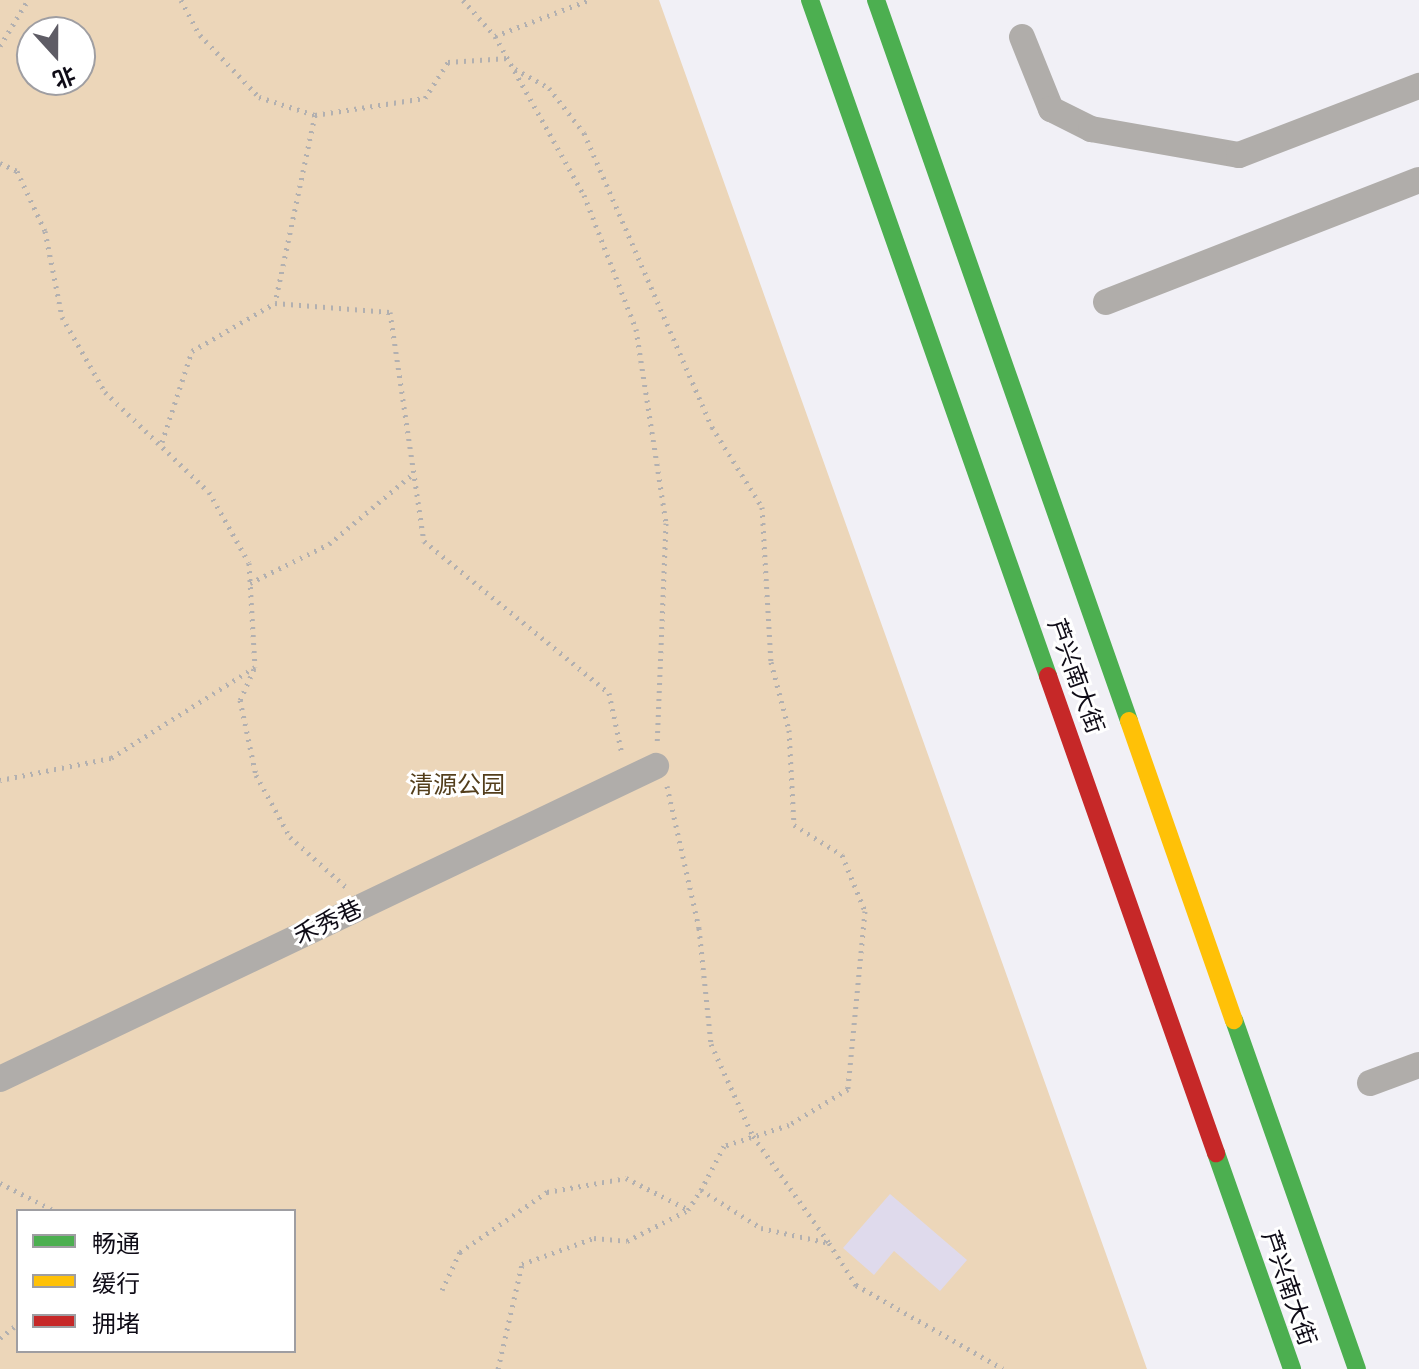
<!DOCTYPE html>
<meta charset="utf-8">
<style>
body{margin:0}
#map{position:relative;width:1419px;height:1369px;overflow:hidden;background:#f1f0f6;font-family:Montserrat,"Noto Sans SC",sans-serif}
div>[style]{position:absolute}
.green>*{inset:0;background:#ecd6b9}
.building>*{inset:0;background:#dfdaec}
.path>*{height:5px;margin-top:-2.5px;transform-origin:0;background:repeating-linear-gradient(90deg,#b2b0b0 0 2px,transparent 0 8px)}
.street>*{height:26px;margin:-13px;padding:0 13px;transform-origin:13px;border-radius:13px;background:#b0adaa}
.fast>*{height:18px;margin:-9px;padding:0 9px;transform-origin:9px;border-radius:9px;background:#4caf50}
.slow>*{height:18px;margin:-9px;padding:0 9px;transform-origin:9px;border-radius:9px;background:#ffc107}
.jam>*{height:18px;margin:-9px;padding:0 9px;transform-origin:9px;border-radius:9px;background:#c62828}
span{translate:-50% -50%;white-space:nowrap;text-align:center;line-height:1.15;-webkit-text-stroke:6px #fff;paint-order:stroke}
.street-label{font-size:24px;color:#0f0c17}
.park-label{font-size:24px;color:#533e1b}
.legend{position:absolute;left:16px;top:1209px;width:280px;height:144px;box-sizing:border-box;background:#fff;border:2px solid #9f9ea2;margin:0;padding:10px 14px;list-style:none;font-size:24px;color:#0f0c17}
.legend li{display:flex;align-items:center;gap:16px;height:40px}
.legend b{width:40px;border:2px solid #9f9ea2}
.north{position:absolute;left:16px;top:16px;width:80px;height:80px;box-sizing:border-box;background:#fff;border:2px solid #9f9ea2;border-radius:50%;rotate:159deg;font-size:22px;font-weight:700;line-height:32px;text-align:center;color:#0f0c17}
.north::after{content:'';display:block;margin:auto;width:28px;height:36px;background:#5e5c65;clip-path:polygon(50% 0,100% 100%,50% 72%,0 100%)}
</style>
<div id="map">
<div class="green">
<i style="clip-path:polygon(evenodd,0 0,659px 0,1147px 1369px,0 1369px,0 0,32px 32px,80px 32px,80px 80px,32px 80px,32px 32px,0 0,18px 1211px,294px 1211px,294px 1351px,18px 1351px,18px 1211px)"></i>
</div>
<div class="building">
<i style="clip-path:polygon(890px 1194px,967px 1260px,940px 1291px,894px 1251px,874px 1275px,843px 1248px)"></i>
</div>
<div class="path">
<i style="left:181px;top:0;width:40px;rotate:62deg"></i>
<i style="left:200px;top:35px;width:86px;rotate:46.4deg"></i>
<i style="left:259px;top:97px;width:59px;rotate:17.8deg"></i>
<i style="left:315px;top:115px;width:192px;rotate:102deg"></i>
<i style="left:275px;top:303px;width:115px;rotate:4.5deg"></i>
<i style="left:390px;top:312px;width:232px;rotate:81.6deg"></i>
<i style="left:424px;top:541px;width:239px;rotate:39.4deg"></i>
<i style="left:609px;top:693px;width:62px;rotate:78deg"></i>
<i style="left:463px;top:0;width:48px;rotate:48.4deg"></i>
<i style="left:495px;top:36px;width:182px;rotate:60.8deg"></i>
<i style="left:584px;top:195px;width:144px;rotate:68.8deg"></i>
<i style="left:636px;top:329px;width:196px;rotate:81.2deg"></i>
<i style="left:666px;top:523px;width:220px;rotate:92.3deg"></i>
<i style="left:495px;top:36px;width:101px;rotate:-21deg"></i>
<i style="left:0;top:46px;width:54px;rotate:-58.7deg"></i>
<i style="left:515px;top:69px;width:39px;rotate:29deg"></i>
<i style="left:549px;top:88px;width:57px;rotate:52.1deg"></i>
<i style="left:584px;top:133px;width:321px;rotate:66.5deg"></i>
<i style="left:712px;top:427px;width:94px;rotate:58deg"></i>
<i style="left:762px;top:507px;width:155px;rotate:86.7deg"></i>
<i style="left:771px;top:662px;width:70px;rotate:75.2deg"></i>
<i style="left:789px;top:730px;width:95px;rotate:87deg"></i>
<i style="left:794px;top:825px;width:57px;rotate:32deg"></i>
<i style="left:842px;top:855px;width:61px;rotate:67.7deg"></i>
<i style="left:865px;top:911px;width:179px;rotate:95.5deg"></i>
<i style="left:848px;top:1089px;width:69px;rotate:148.6deg"></i>
<i style="left:789px;top:1125px;width:68px;rotate:162.1deg"></i>
<i style="left:724px;top:1146px;width:50px;rotate:117.6deg"></i>
<i style="left:315px;top:115px;width:111px;rotate:-8.8deg"></i>
<i style="left:425px;top:98px;width:43px;rotate:-57.4deg"></i>
<i style="left:448px;top:62px;width:60px;rotate:-3.8deg"></i>
<i style="left:0;top:163px;width:19px;rotate:25deg"></i>
<i style="left:17px;top:171px;width:66px;rotate:65deg"></i>
<i style="left:45px;top:231px;width:88px;rotate:78.8deg"></i>
<i style="left:62px;top:317px;width:86px;rotate:60.2deg"></i>
<i style="left:105px;top:392px;width:144px;rotate:43.9deg"></i>
<i style="left:209px;top:492px;width:81px;rotate:60.6deg"></i>
<i style="left:249px;top:563px;width:104px;rotate:86.7deg"></i>
<i style="left:255px;top:667px;width:170px;rotate:147.7deg"></i>
<i style="left:111px;top:758px;width:113px;rotate:168.8deg"></i>
<i style="left:162px;top:442px;width:96px;rotate:-71.8deg"></i>
<i style="left:192px;top:351px;width:96px;rotate:-30deg"></i>
<i style="left:250px;top:583px;width:88px;rotate:-26.3deg"></i>
<i style="left:329px;top:544px;width:111px;rotate:-39.9deg"></i>
<i style="left:254px;top:669px;width:34px;rotate:114deg"></i>
<i style="left:240px;top:700px;width:77px;rotate:78deg"></i>
<i style="left:256px;top:775px;width:71px;rotate:61.3deg"></i>
<i style="left:290px;top:837px;width:76px;rotate:41.8deg"></i>
<i style="left:667px;top:786px;width:146px;rotate:77.3deg"></i>
<i style="left:699px;top:928px;width:117px;rotate:84.1deg"></i>
<i style="left:711px;top:1044px;width:101px;rotate:65.5deg"></i>
<i style="left:753px;top:1136px;width:131px;rotate:54.6deg"></i>
<i style="left:0;top:1183px;width:62px;rotate:27deg"></i>
<i style="left:442px;top:1290px;width:42px;rotate:-64.7deg"></i>
<i style="left:460px;top:1252px;width:106px;rotate:-34.6deg"></i>
<i style="left:547px;top:1192px;width:80px;rotate:-10deg"></i>
<i style="left:626px;top:1178px;width:68px;rotate:26.9deg"></i>
<i style="left:0;top:1338px;width:23px;rotate:-38deg"></i>
<i style="left:498px;top:1369px;width:108px;rotate:-77.1deg"></i>
<i style="left:522px;top:1264px;width:77px;rotate:-19.9deg"></i>
<i style="left:594px;top:1238px;width:33px;rotate:5deg"></i>
<i style="left:627px;top:1241px;width:68px;rotate:-26.9deg"></i>
<i style="left:688px;top:1210px;width:24px;rotate:-57deg"></i>
<i style="left:701px;top:1190px;width:71px;rotate:32.3deg"></i>
<i style="left:761px;top:1228px;width:70px;rotate:12.4deg"></i>
<i style="left:829px;top:1243px;width:50px;rotate:57.3deg"></i>
<i style="left:856px;top:1285px;width:169px;rotate:29.7deg"></i>
</div>
<div class="street">
<i style="left:1022px;top:37px;width:78px;rotate:68.1deg"></i>
<i style="left:1051px;top:109px;width:45px;rotate:26.6deg"></i>
<i style="left:1091px;top:129px;width:150px;rotate:10deg"></i>
<i style="left:1239px;top:155px;width:193px;rotate:-21deg"></i>
<i style="left:1106px;top:302px;width:336px;rotate:-21.3deg"></i>
<i style="left:0;top:1079px;width:727px;rotate:-25.51deg"></i>
<i style="left:1370px;top:1083px;width:52px;rotate:-20.2deg"></i>
</div>
<div class="fast">
<i style="left:810px;top:0;width:717px;rotate:70.6deg"></i>
<i style="left:876px;top:0;width:764px;rotate:70.66deg"></i>
<i style="left:1234px;top:1020px;width:370px;rotate:70.6deg"></i>
<i style="left:1216px;top:1153px;width:229px;rotate:70.6deg"></i>
</div>
<div class="slow">
<i style="left:1129px;top:721px;width:317px;rotate:70.7deg"></i>
</div>
<div class="jam">
<i style="left:1048px;top:676px;width:506px;rotate:70.6deg"></i>
</div>
<div class="street-label">
<span style="left:1076px;top:676px;rotate:70deg">芦兴南大街</span>
<span style="left:328px;top:922px;rotate:-25deg">禾秀巷</span>
<span style="left:1289px;top:1288px;rotate:71deg">芦兴南大街</span>
</div>
<div class="park-label">
<span style="left:457px;top:785px">清源公园</span>
</div>
<ul class="legend">
<li><b style="height:10px;background:#4caf50"></b>畅通</li>
<li><b style="height:10px;background:#ffc107"></b>缓行</li>
<li><b style="height:10px;background:#c62828"></b>拥堵</li>
</ul>
<div class="north">北</div>
</div>
